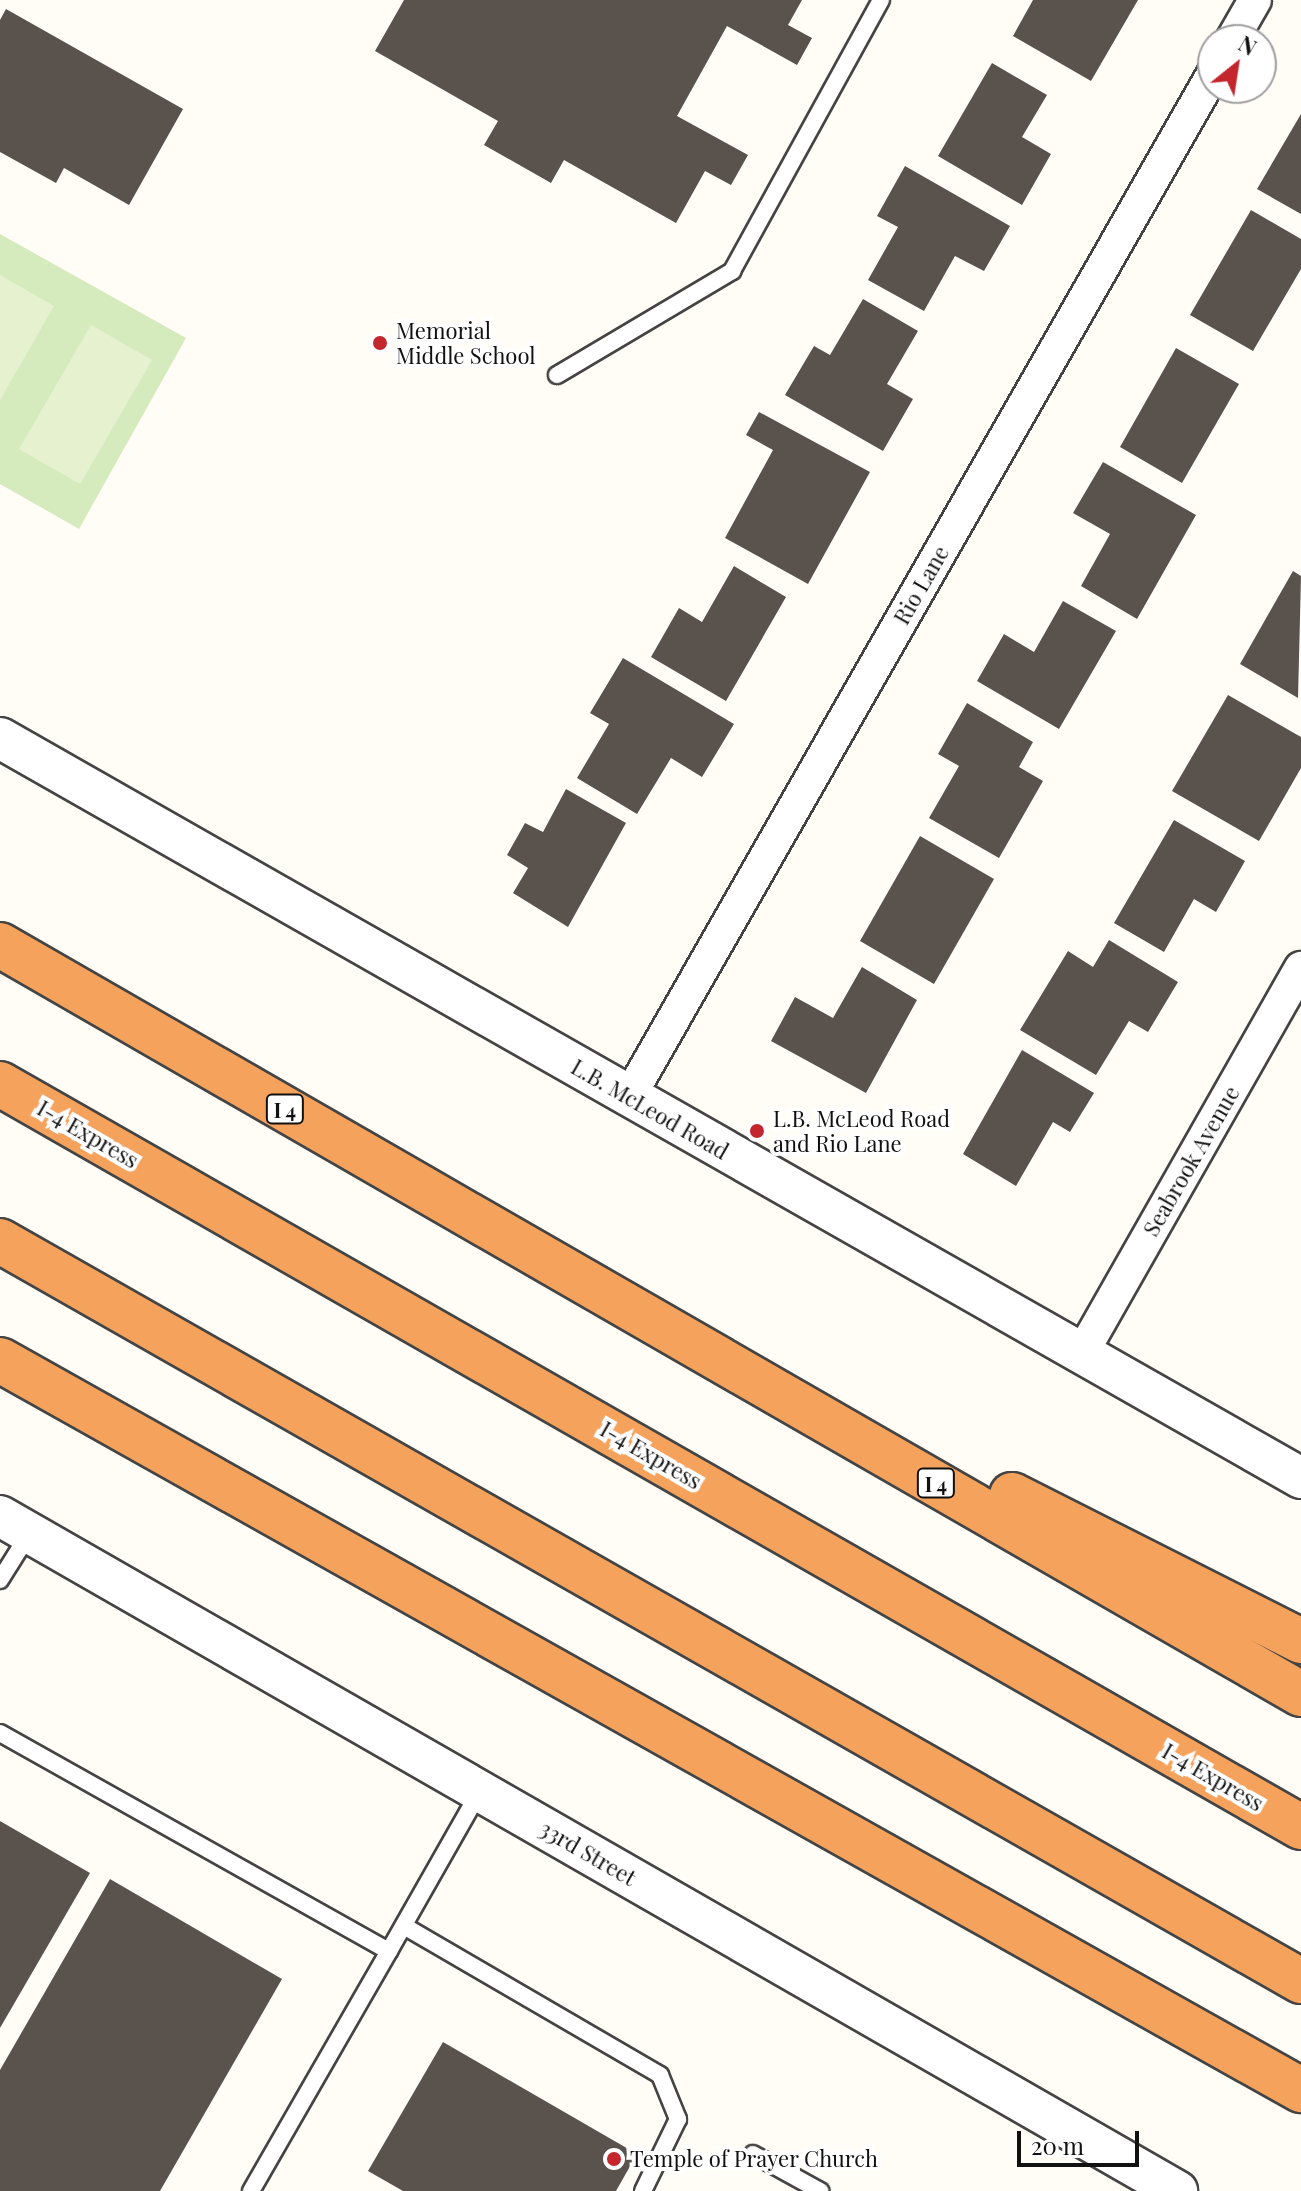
<!DOCTYPE html>
<style>
body{margin:0}
#map{position:relative;width:1301px;height:2191px;overflow:hidden;background:#fffdf5;font-family:"Playfair Display",serif}
div>[style]{position:absolute}
.green>*{inset:0;background:#d5ebbd}
.pitch>*{inset:0;background:#e6f2cf}
.building>*{inset:0;background:#5a524d}
.roads{filter:drop-shadow(2px 0 #444) drop-shadow(-2px 0 #444) drop-shadow(0 2px #444) drop-shadow(0 -2px #444)}
.service>*{height:16px;margin:-8px;padding:0 8px;transform-origin:8px;border-radius:8px;background:#fff}
.minor>*{height:32px;margin:-16px;padding:0 16px;transform-origin:16px;border-radius:16px;background:#fff}
.tertiary>*{height:40px;margin:-20px;padding:0 20px;transform-origin:20px;border-radius:20px;background:#fff}
.motorway>*{height:44px;margin:-22px;padding:0 22px;transform-origin:22px;border-radius:22px;background:#f5a25d}
.dots>*{width:22px;height:22px;translate:-50% -50%;box-sizing:border-box;border:4px solid #fff;border-radius:50%}
span{translate:-50% -50%;white-space:nowrap;text-align:center;line-height:1.15;-webkit-text-stroke:8px #fff;paint-order:stroke}
.shield-label span{padding:2px 6px;background:#fff;border:2px solid;border-radius:6px;-webkit-text-stroke-width:0}
.shield-label{font-size:20px;color:#111;font-weight:700}
.poi-label{font-size:22px;color:#111}
.left{translate:0 -50%;text-align:left}
.street-label{font-size:22px;color:#111}
.north{position:absolute;left:1197px;top:24px;width:80px;height:80px;box-sizing:border-box;background:#fff;border:2px solid #a0a0a0;border-radius:50%;rotate:30deg;font-size:22px;font-weight:700;line-height:32px;text-align:center;color:#111}
.north::after{content:'';display:block;margin:auto;width:28px;height:36px;background:#c4262e;clip-path:polygon(50% 0,100% 100%,50% 72%,0 100%)}
.scale{position:absolute;left:1017px;top:2131px;width:122px;height:36px;box-sizing:border-box;border:4px solid #111;border-top:0;padding-left:10px;font-size:24px;line-height:28px;white-space:nowrap;color:#111;-webkit-text-stroke:6px #fff;paint-order:stroke}
</style>
<div id="map">
<div class="green">
<i style="clip-path:polygon(0 234px,186px 338px,79px 529px,0 484px)"></i>
</div>
<div class="pitch">
<i style="clip-path:polygon(0 275px,54px 306px,0 400px)"></i>
<i style="clip-path:polygon(91px 325px,152px 360px,80px 484px,19px 449px)"></i>
</div>
<div class="building">
<i style="clip-path:polygon(404px 0,802px 0,788px 25px,812px 38px,797px 65px,727px 26px,677px 116px,748px 155px,731px 185px,705px 171px,676px 223px,564px 160px,551px 183px,484px 145px,498px 121px,375px 51px)"></i>
<i style="clip-path:polygon(1033px 0,1138px 0,1091px 81px,1013px 36px)"></i>
<i style="clip-path:polygon(6px 9px,183px 109px,129px 205px,64px 168px,56px 183px,0 152px,0 20px)"></i>
<i style="clip-path:polygon(992px 63px,1047px 95px,1022px 137px,1051px 154px,1022px 205px,938px 156px)"></i>
<i style="clip-path:polygon(1301px 114px,1301px 214px,1257px 189px)"></i>
<i style="clip-path:polygon(905px 166px,1010px 226px,984px 271px,955px 256px,924px 311px,868px 280px,898px 227px,877px 216px)"></i>
<i style="clip-path:polygon(1251px 210px,1301px 239px,1301px 269px,1253px 351px,1190px 315px)"></i>
<i style="clip-path:polygon(863px 299px,918px 331px,887px 384px,913px 399px,883px 451px,785px 395px,814px 346px,830px 355px)"></i>
<i style="clip-path:polygon(1176px 348px,1239px 384px,1182px 483px,1120px 447px)"></i>
<i style="clip-path:polygon(759px 412px,870px 472px,808px 584px,725px 538px,773px 450px,746px 435px)"></i>
<i style="clip-path:polygon(1103px 462px,1196px 515px,1137px 619px,1081px 586px,1110px 534px,1073px 513px)"></i>
<i style="clip-path:polygon(734px 566px,786px 597px,726px 701px,651px 657px,679px 608px,702px 622px)"></i>
<i style="clip-path:polygon(1293px 571px,1301px 576px,1298px 698px,1240px 664px)"></i>
<i style="clip-path:polygon(1063px 601px,1116px 631px,1059px 729px,977px 681px,1004px 634px,1034px 652px)"></i>
<i style="clip-path:polygon(623px 658px,734px 724px,702px 777px,671px 758px,637px 814px,577px 778px,609px 724px,590px 713px)"></i>
<i style="clip-path:polygon(1228px 695px,1301px 737px,1301px 768px,1259px 841px,1172px 791px)"></i>
<i style="clip-path:polygon(967px 703px,1033px 742px,1019px 767px,1043px 781px,999px 858px,929px 818px,959px 766px,938px 754px)"></i>
<i style="clip-path:polygon(566px 789px,626px 823px,568px 927px,513px 893px,528px 868px,507px 855px,525px 823px,543px 832px)"></i>
<i style="clip-path:polygon(1174px 820px,1245px 861px,1216px 912px,1194px 899px,1164px 952px,1114px 923px)"></i>
<i style="clip-path:polygon(920px 836px,994px 879px,934px 984px,860px 941px)"></i>
<i style="clip-path:polygon(1109px 940px,1178px 982px,1148px 1032px,1129px 1021px,1096px 1075px,1020px 1030px,1068px 951px,1093px 967px)"></i>
<i style="clip-path:polygon(862px 967px,917px 1000px,866px 1093px,771px 1041px,795px 997px,833px 1018px)"></i>
<i style="clip-path:polygon(1022px 1050px,1094px 1093px,1070px 1132px,1053px 1122px,1016px 1186px,963px 1154px)"></i>
<i style="clip-path:polygon(0 1821px,90px 1873px,0 2028px)"></i>
<i style="clip-path:polygon(110px 1879px,282px 1979px,160px 2191px,0 2191px,0 2070px)"></i>
<i style="clip-path:polygon(443px 2042px,637px 2154px,616px 2191px,403px 2191px,368px 2171px)"></i>
</div>
<div class="roads">
<div class="service">
<i style="left:557px;top:375px;width:204px;rotate:-30.7deg"></i>
<i style="left:732px;top:271px;width:309px;rotate:-61.2deg"></i>
<i style="left:0;top:1580px;width:54px;rotate:-57.8deg"></i>
<i style="left:0;top:1733px;width:446px;rotate:29.3deg"></i>
<i style="left:389px;top:1951px;width:184px;rotate:-60.4deg"></i>
<i style="left:404px;top:1926px;width:296px;rotate:30.2deg"></i>
<i style="left:660px;top:2075px;width:48px;rotate:67.8deg"></i>
<i style="left:678px;top:2119px;width:80px;rotate:115.9deg"></i>
<i style="left:753px;top:2154px;width:77px;rotate:28.9deg"></i>
<i style="left:251px;top:2191px;width:277px;rotate:-60.1deg"></i>
</div>
<div class="minor">
<i style="left:1232px;top:40px;width:46px;rotate:-60.1deg"></i>
<i style="left:629px;top:1097px;width:1178px;rotate:-60.28deg"></i>
<i style="left:1082px;top:1353px;width:443px;rotate:-60.4deg"></i>
</div>
<div class="tertiary">
<i style="left:0;top:738px;width:1497px;rotate:29.63deg"></i>
<i style="left:0;top:1516px;width:1357px;rotate:29.83deg"></i>
</div>
<div class="motorway">
<i style="left:0;top:945px;width:1501px;rotate:29.93deg"></i>
<i style="left:0;top:1084px;width:1498px;rotate:29.73deg"></i>
<i style="left:0;top:1241px;width:1497px;rotate:29.63deg"></i>
<i style="left:0;top:1360px;width:1492px;rotate:29.3deg"></i>
<i style="left:1012px;top:1495px;width:324px;rotate:26.8deg"></i>
</div>
</div>
<div class="dots">
<i style="left:380px;top:343px;background:#c4262e"></i>
<i style="left:757px;top:1131px;background:#c4262e"></i>
<i style="left:614px;top:2159px;background:#c4262e"></i>
</div>
<div class="shield-label">
<span style="left:285px;top:1109px">I 4</span>
<span style="left:936px;top:1483px">I 4</span>
</div>
<div class="poi-label">
<span class="left" style="left:396px;top:343px">Memorial<br>Middle School</span>
<span class="left" style="left:773px;top:1131px">L.B. McLeod Road<br>and Rio Lane</span>
<span class="left" style="left:630px;top:2159px">Temple of Prayer Church</span>
</div>
<div class="street-label">
<span style="left:921px;top:585px;rotate:-60deg">Rio Lane</span>
<span style="left:650px;top:1109px;rotate:30deg">L.B. McLeod Road</span>
<span style="left:88px;top:1134px;rotate:30deg">I-4 Express</span>
<span style="left:1191px;top:1161px;rotate:-60deg">Seabrook Avenue</span>
<span style="left:651px;top:1455px;rotate:30deg">I-4 Express</span>
<span style="left:1213px;top:1777px;rotate:30deg">I-4 Express</span>
<span style="left:588px;top:1853px;rotate:30deg">33rd Street</span>
</div>
<div class="north">N</div>
<div class="scale">20 m</div>
</div>
